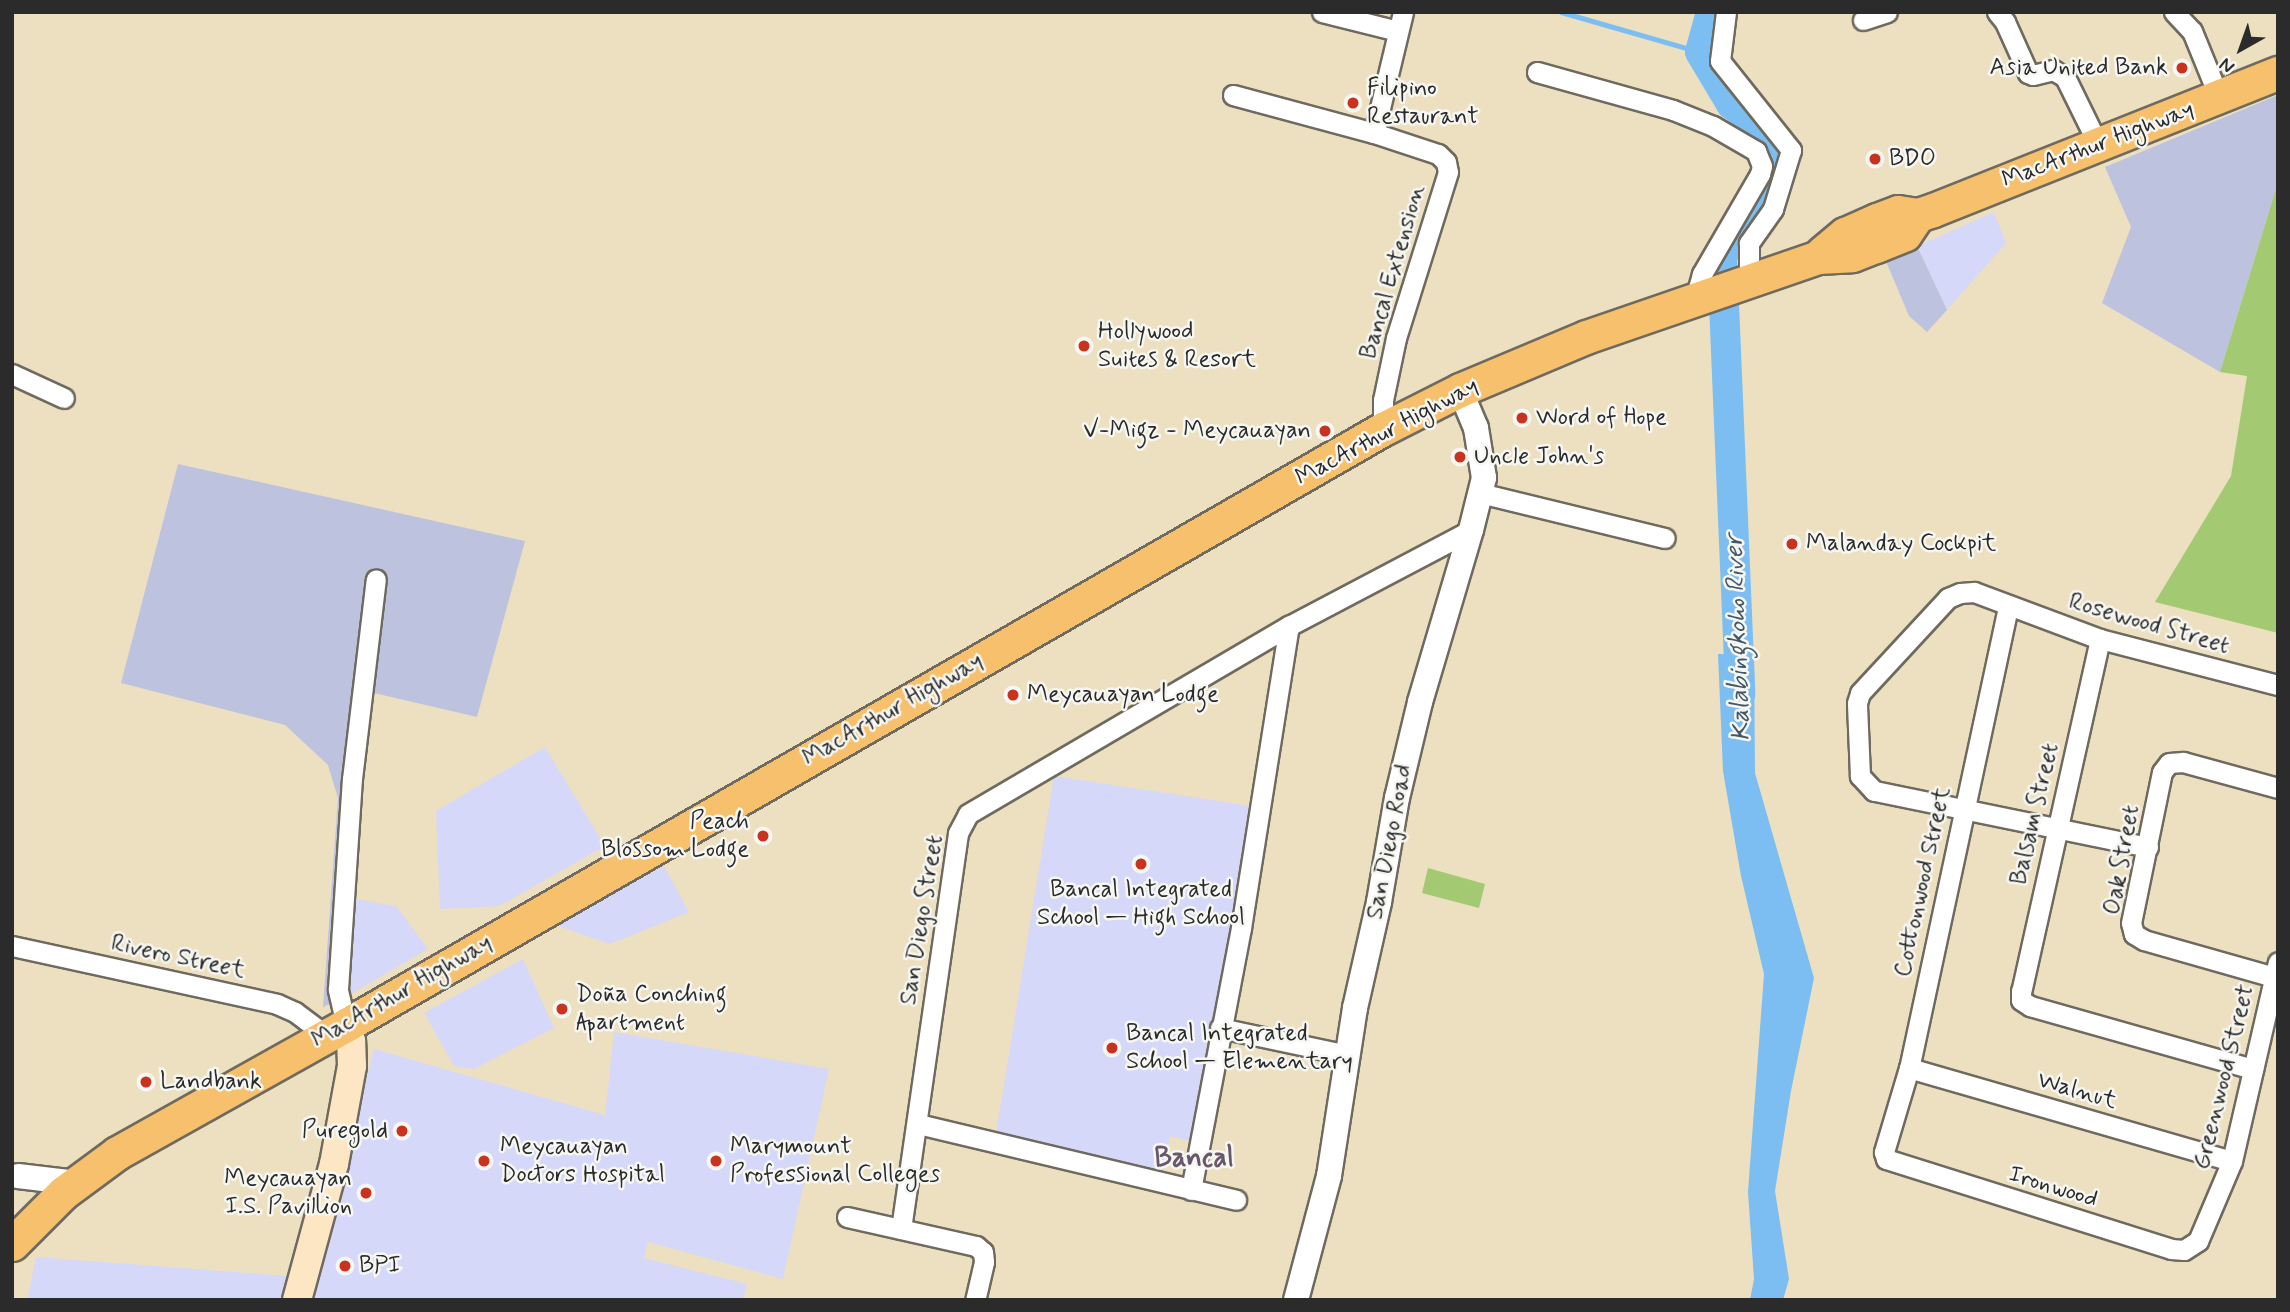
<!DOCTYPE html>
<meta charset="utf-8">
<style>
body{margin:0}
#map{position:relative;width:2290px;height:1312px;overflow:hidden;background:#ece0c0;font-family:Mynerve,sans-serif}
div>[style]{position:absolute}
.built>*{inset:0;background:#d5d8f9}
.industrial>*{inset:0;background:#bdc3de}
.green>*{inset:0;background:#a3c973}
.water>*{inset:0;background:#7cbef1}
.stream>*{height:5px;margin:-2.5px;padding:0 2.5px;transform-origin:2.5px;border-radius:2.5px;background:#7cbef1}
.river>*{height:30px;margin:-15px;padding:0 15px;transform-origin:15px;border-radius:15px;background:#7cbef1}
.roads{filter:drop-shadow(2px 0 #6f6a5f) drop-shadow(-2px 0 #6f6a5f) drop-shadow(0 2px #6f6a5f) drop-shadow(0 -2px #6f6a5f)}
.minor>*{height:19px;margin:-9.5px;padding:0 9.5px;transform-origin:9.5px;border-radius:9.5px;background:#fff}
.tertiary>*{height:24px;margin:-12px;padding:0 12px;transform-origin:12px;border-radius:12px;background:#fff}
.secondary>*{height:28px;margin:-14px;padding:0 14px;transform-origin:14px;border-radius:14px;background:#fce6c4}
.trunk>*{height:33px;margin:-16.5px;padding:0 16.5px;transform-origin:16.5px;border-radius:16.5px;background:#f7c06c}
.dots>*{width:19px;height:19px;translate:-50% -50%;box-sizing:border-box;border:4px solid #f6f6f2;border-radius:50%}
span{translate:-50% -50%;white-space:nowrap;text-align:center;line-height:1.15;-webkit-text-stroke:5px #f6f6f2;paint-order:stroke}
.poi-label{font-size:24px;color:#2b2b2b}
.right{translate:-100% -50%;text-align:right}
.left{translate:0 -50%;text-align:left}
.street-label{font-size:24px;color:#2b2b2b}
.water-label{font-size:26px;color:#435766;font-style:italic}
.quarter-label{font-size:28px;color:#69586c;font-weight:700}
.frame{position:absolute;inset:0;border:14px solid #2b2b2b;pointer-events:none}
.north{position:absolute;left:2206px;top:14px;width:70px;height:70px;-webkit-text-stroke:5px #f6f6f2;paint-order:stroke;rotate:220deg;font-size:19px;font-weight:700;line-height:28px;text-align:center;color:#2b2b2b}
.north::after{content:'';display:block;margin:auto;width:24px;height:32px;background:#2b2b2b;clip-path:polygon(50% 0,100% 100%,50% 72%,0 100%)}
</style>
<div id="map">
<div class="built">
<i style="clip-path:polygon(1994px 212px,2006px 243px,1947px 310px,1917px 246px)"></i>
<i style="clip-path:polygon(545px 747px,605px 846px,499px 906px,440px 909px,436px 811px)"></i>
<i style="clip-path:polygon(1054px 776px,1251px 806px,1197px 1143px,1170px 1136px,1163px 1173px,996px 1134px)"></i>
<i style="clip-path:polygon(664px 866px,689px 912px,610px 944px,555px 925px)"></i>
<i style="clip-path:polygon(350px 898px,396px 906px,428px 949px,349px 995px)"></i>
<i style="clip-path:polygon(523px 959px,554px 1028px,474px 1069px,454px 1066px,424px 1013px)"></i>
<i style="clip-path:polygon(614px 1032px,829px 1069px,783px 1279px,648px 1242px,644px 1258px,747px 1284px,743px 1300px,309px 1300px,374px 1049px,605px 1115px)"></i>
<i style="clip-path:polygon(36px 1257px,289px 1276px,283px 1300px,27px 1300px)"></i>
</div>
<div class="industrial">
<i style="clip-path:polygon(2278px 95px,2278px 182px,2220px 372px,2102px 303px,2131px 227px,2105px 167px)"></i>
<i style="clip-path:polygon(1917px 246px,1947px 310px,1927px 332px,1909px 316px,1885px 259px)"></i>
<i style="clip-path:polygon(178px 464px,525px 541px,477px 717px,374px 693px,348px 902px,349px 995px,323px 1007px,338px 798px,328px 765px,285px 725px,121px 683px)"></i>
</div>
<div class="green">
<i style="clip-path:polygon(2278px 182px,2278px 633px,2155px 602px,2231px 476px,2247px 376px,2220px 372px)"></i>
<i style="clip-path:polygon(1428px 868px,1485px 884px,1479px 908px,1422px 893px)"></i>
</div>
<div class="water">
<i style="clip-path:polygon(1718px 654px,1754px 655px,1755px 773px,1814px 978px,1791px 1091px,1775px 1191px,1789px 1279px,1783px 1300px,1750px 1300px,1754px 1279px,1748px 1192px,1764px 974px,1741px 876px,1723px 771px)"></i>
</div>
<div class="stream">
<i style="left:1561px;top:12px;width:145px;rotate:16.1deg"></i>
</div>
<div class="river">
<i style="left:1711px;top:12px;width:41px;rotate:105.4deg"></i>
<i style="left:1700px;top:52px;width:61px;rotate:59.2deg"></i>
<i style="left:1731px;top:104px;width:42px;rotate:36.3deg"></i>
<i style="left:1765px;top:129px;width:21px;rotate:55deg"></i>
<i style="left:1777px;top:146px;width:15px;rotate:98deg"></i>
<i style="left:1775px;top:161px;width:40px;rotate:112deg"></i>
<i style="left:1760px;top:198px;width:69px;rotate:123.2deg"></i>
<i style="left:1722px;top:256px;width:438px;rotate:87.6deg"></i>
</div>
<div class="roads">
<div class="minor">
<i style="left:1322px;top:12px;width:78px;rotate:14deg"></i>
<i style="left:1726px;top:12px;width:49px;rotate:97deg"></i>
<i style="left:1720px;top:61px;width:114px;rotate:51.4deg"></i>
<i style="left:1791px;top:150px;width:62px;rotate:107deg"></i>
<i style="left:1773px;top:209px;width:42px;rotate:125.2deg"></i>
<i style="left:1749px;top:243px;width:40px;rotate:90deg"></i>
<i style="left:1997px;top:12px;width:13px;rotate:51deg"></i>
<i style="left:2005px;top:22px;width:56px;rotate:65.7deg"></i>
<i style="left:2028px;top:73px;width:5px;rotate:22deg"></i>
<i style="left:2033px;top:75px;width:21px;rotate:-14deg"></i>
<i style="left:2053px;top:70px;width:14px;rotate:30deg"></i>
<i style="left:2065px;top:77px;width:77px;rotate:63.8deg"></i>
<i style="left:2174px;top:12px;width:26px;rotate:47deg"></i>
<i style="left:2192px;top:31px;width:71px;rotate:67.8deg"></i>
<i style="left:1863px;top:20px;width:25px;rotate:-18deg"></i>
<i style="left:1537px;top:72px;width:141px;rotate:15.6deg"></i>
<i style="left:1673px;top:110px;width:43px;rotate:21.8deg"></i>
<i style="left:1713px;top:126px;width:50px;rotate:30.2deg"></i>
<i style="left:1756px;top:151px;width:16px;rotate:68deg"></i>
<i style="left:1762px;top:166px;width:8px;rotate:104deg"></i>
<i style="left:1760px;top:174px;width:116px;rotate:120.1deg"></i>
<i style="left:1702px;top:274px;width:29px;rotate:106deg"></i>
<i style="left:1233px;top:95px;width:146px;rotate:15.1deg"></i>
<i style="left:1374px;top:133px;width:67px;rotate:18.2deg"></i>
<i style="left:1438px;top:154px;width:11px;rotate:45deg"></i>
<i style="left:1446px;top:162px;width:10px;rotate:79deg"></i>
<i style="left:1448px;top:172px;width:174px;rotate:107.4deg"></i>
<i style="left:1396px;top:338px;width:63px;rotate:101.8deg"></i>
<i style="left:1383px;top:400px;width:29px;rotate:90deg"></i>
<i style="left:1374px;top:133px;width:124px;rotate:-76.5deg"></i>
<i style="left:12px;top:374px;width:57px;rotate:24.8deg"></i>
<i style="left:1480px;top:493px;width:190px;rotate:13.7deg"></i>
<i style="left:2008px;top:607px;width:472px;rotate:102.1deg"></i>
<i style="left:1909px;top:1068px;width:88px;rotate:106.6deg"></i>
<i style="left:1884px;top:1152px;width:7px;rotate:74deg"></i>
<i style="left:1886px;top:1159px;width:299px;rotate:17.5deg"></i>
<i style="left:2171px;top:1249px;width:13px;rotate:4deg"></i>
<i style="left:2184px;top:1250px;width:17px;rotate:-33deg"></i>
<i style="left:2198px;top:1241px;width:87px;rotate:-67deg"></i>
<i style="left:2232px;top:1161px;width:204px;rotate:-77deg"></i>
<i style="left:2100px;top:639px;width:361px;rotate:102.6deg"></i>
<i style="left:2021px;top:991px;width:9px;rotate:90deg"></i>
<i style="left:2021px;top:1000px;width:11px;rotate:34deg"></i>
<i style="left:2030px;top:1006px;width:232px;rotate:15.8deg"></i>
<i style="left:2148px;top:847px;width:280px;rotate:-168.4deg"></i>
<i style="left:1874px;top:791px;width:21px;rotate:-133deg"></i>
<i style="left:1860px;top:776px;width:73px;rotate:-92.4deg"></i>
<i style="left:1857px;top:703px;width:10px;rotate:-73deg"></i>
<i style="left:1860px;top:693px;width:129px;rotate:-47.2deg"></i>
<i style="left:1948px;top:598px;width:13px;rotate:-23deg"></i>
<i style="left:1960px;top:593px;width:14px;rotate:-4deg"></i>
<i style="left:1974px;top:592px;width:134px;rotate:20.5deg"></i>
<i style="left:2100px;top:639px;width:184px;rotate:14.5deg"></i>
<i style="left:12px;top:946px;width:271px;rotate:12.3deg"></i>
<i style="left:277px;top:1004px;width:20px;rotate:24deg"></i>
<i style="left:295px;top:1012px;width:38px;rotate:37deg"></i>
<i style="left:2274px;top:977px;width:135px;rotate:-164.1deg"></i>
<i style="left:2144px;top:940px;width:12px;rotate:-149deg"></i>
<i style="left:2134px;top:934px;width:11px;rotate:-105deg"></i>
<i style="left:2131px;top:923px;width:154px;rotate:-78.4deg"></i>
<i style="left:2162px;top:772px;width:11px;rotate:-52deg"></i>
<i style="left:2169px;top:763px;width:14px;rotate:-4deg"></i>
<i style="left:2183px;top:762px;width:98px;rotate:15.3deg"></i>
<i style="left:346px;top:1025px;width:37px;rotate:-103deg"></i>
<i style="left:338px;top:989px;width:210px;rotate:-86.2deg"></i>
<i style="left:352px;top:779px;width:201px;rotate:-83.2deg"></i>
<i style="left:1220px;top:1028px;width:131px;rotate:11.9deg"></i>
<i style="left:1909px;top:1068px;width:336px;rotate:16.1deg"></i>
<i style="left:918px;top:1124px;width:327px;rotate:13.4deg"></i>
<i style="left:1191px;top:1190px;width:267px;rotate:-79.2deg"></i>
<i style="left:1241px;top:928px;width:306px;rotate:-81deg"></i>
<i style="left:847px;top:1217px;width:132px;rotate:12.7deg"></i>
<i style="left:976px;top:1246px;width:9px;rotate:41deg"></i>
<i style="left:983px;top:1252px;width:10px;rotate:84deg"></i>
<i style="left:984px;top:1262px;width:39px;rotate:103deg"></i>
<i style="left:901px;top:1229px;width:400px;rotate:-81.8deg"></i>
<i style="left:958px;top:833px;width:21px;rotate:-62deg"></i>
<i style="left:968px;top:814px;width:372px;rotate:-30.4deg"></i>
<i style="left:1289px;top:626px;width:206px;rotate:-27.8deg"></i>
</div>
<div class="tertiary">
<i style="left:18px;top:1176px;width:59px;rotate:6.8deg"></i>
<i style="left:1296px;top:1300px;width:128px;rotate:-75.1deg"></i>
<i style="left:1329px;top:1176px;width:170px;rotate:-81.2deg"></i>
<i style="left:1355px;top:1008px;width:109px;rotate:-77.2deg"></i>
<i style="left:1379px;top:902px;width:106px;rotate:-80.2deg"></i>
<i style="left:1397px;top:798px;width:99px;rotate:-76.5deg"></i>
<i style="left:1420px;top:702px;width:179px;rotate:-73.5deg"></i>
<i style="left:1471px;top:530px;width:54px;rotate:-76deg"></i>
<i style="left:1484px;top:478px;width:51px;rotate:-99.1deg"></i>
<i style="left:1476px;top:428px;width:41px;rotate:-112.8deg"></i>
</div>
<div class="secondary">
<i style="left:297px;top:1300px;width:141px;rotate:-74.8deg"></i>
<i style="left:334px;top:1164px;width:100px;rotate:-79.6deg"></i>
<i style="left:352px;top:1066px;width:25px;rotate:-92deg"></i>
<i style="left:351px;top:1041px;width:17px;rotate:-107deg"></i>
</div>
<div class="trunk">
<i style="left:1822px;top:253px;width:30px;rotate:-40deg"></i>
<i style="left:1845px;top:234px;width:35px;rotate:-24deg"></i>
<i style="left:1877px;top:220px;width:22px;rotate:-21deg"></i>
<i style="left:1898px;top:212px;width:20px;rotate:9deg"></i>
<i style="left:1918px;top:215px;width:16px;rotate:-18deg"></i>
<i style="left:1933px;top:210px;width:371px;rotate:-21.7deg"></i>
<i style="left:12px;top:1244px;width:72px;rotate:-45deg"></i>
<i style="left:63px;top:1193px;width:67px;rotate:-36.5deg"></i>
<i style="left:117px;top:1153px;width:262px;rotate:-29.2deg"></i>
<i style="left:346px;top:1025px;width:1196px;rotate:-29.89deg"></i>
<i style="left:1383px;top:429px;width:86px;rotate:-26.9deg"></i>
<i style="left:1460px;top:390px;width:137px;rotate:-22.8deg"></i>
<i style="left:1586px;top:337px;width:245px;rotate:-19deg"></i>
<i style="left:1818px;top:257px;width:34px;rotate:-3deg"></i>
<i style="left:1852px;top:255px;width:26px;rotate:-21deg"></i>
<i style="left:1876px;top:246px;width:31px;rotate:-22deg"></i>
<i style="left:1905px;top:234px;width:23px;rotate:-56deg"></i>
</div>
</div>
<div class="dots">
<i style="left:2182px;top:68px;background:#c8321e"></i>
<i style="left:1353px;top:103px;background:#c8321e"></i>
<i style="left:1875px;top:159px;background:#c8321e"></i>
<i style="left:1084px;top:346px;background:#c8321e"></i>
<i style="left:1522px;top:418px;background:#c8321e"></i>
<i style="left:1325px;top:431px;background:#c8321e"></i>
<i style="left:1460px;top:457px;background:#c8321e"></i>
<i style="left:1792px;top:544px;background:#c8321e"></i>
<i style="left:1013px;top:695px;background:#c8321e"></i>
<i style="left:763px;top:836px;background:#c8321e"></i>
<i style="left:1141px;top:864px;background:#c8321e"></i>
<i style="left:562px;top:1009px;background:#c8321e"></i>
<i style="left:1112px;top:1048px;background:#c8321e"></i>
<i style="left:146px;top:1082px;background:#c8321e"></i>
<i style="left:402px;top:1131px;background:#c8321e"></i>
<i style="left:484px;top:1161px;background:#c8321e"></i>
<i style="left:716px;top:1161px;background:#c8321e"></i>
<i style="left:366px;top:1193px;background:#c8321e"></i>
<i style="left:345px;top:1266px;background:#c8321e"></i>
</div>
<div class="poi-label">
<span class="right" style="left:2168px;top:68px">Asia United Bank</span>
<span class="left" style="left:1367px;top:103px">Filipino<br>Restaurant</span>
<span class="left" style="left:1889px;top:159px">BDO</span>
<span class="left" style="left:1098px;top:346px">Hollywood<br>Suites &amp; Resort</span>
<span class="left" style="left:1536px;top:418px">Word of Hope</span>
<span class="right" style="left:1311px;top:431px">V-Migz - Meycauayan</span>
<span class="left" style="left:1474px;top:457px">Uncle John's</span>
<span class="left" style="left:1806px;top:544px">Malanday Cockpit</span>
<span class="left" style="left:1027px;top:695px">Meycauayan Lodge</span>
<span class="right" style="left:749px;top:836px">Peach<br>Blossom Lodge</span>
<span style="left:1141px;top:904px">Bancal Integrated<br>School — High School</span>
<span class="left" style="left:576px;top:1009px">Doña Conching<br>Apartment</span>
<span class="left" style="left:1126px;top:1048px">Bancal Integrated<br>School — Elementary</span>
<span class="left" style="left:160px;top:1082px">Landbank</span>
<span class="right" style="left:388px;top:1131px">Puregold</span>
<span class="left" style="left:500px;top:1161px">Meycauayan<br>Doctors Hospital</span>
<span class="left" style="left:730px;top:1161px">Marymount<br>Professional Colleges</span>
<span class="right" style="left:352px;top:1193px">Meycauayan<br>I.S. Pavillion</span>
<span class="left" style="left:359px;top:1266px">BPI</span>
</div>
<div class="street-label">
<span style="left:2098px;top:145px;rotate:-21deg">MacArthur Highway</span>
<span style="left:1393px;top:272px;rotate:-74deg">Bancal Extension</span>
<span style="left:1387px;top:432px;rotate:-28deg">MacArthur Highway</span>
<span style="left:2149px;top:624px;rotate:16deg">Rosewood Street</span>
<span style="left:893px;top:710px;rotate:-30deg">MacArthur Highway</span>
<span style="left:2035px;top:814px;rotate:-77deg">Balsam Street</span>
<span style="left:1390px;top:842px;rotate:-79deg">San Diego Road</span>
<span style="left:2122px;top:860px;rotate:-80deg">Oak Street</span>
<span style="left:1923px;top:882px;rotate:-78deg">Cottonwood Street</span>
<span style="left:922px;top:920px;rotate:-81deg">San Diego Street</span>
<span style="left:178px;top:957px;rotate:12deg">Rivero Street</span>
<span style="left:402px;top:992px;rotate:-30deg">MacArthur Highway</span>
<span style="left:2224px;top:1077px;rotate:-76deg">Greenwood Street</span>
<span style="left:2077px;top:1091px;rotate:16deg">Walnut</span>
<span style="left:2053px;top:1187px;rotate:17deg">Ironwood</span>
</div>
<div class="water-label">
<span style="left:1739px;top:638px;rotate:-92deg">Kalabingkoho River</span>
</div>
<div class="quarter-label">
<span style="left:1194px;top:1159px">Bancal</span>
</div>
<div class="frame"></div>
<div class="north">N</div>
</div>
